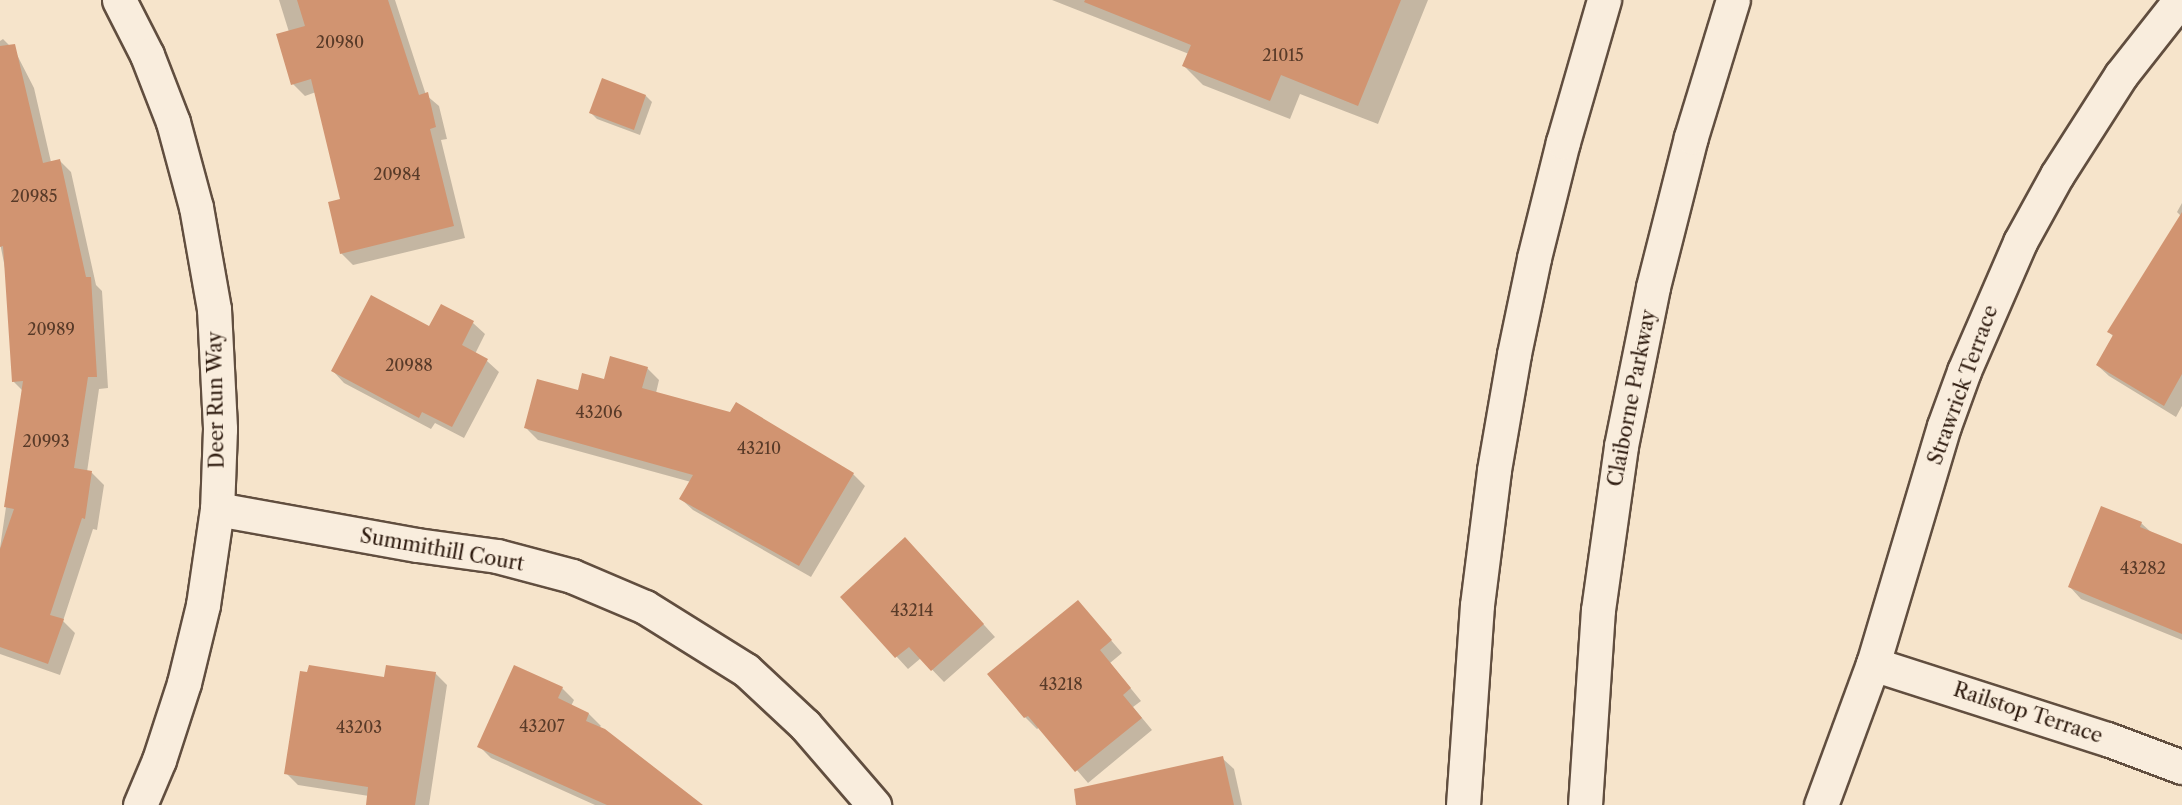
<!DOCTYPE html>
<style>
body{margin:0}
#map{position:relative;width:2182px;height:805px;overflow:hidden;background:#f6e4cb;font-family:"Libre Caslon Text",serif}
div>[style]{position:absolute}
.shadow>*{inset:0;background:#0003}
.building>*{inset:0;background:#d19471}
.roads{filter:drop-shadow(2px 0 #614e3f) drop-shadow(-2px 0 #614e3f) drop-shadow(0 2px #614e3f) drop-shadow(0 -2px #614e3f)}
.street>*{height:33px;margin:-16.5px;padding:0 16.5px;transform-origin:16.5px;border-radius:16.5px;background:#f9eddd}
.secondary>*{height:33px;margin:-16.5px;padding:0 16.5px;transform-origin:16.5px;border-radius:16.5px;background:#f9eddd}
span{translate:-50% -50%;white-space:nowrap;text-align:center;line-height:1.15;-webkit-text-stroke:4.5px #f9eddd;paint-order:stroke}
.number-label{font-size:16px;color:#583a28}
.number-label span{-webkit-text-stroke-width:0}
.street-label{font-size:20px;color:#2f1c10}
</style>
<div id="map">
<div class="shadow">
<i style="clip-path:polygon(279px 0,395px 0,426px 95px,439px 106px,447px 139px,441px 140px,465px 238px,353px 265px,341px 253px,342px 200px,316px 92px,305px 96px,293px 84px,289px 32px)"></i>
<i style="clip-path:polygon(1052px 0,1428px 0,1378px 124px,1300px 94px,1290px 119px,1203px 85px,1184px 66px,1189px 54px)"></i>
<i style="clip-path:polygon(3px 39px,15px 51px,34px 88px,51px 162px,59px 160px,71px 172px,96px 285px,102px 291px,108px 388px,99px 389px,87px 472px,92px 473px,104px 485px,97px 530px,93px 529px,63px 621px,75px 633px,60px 675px,0 654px,0 548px,23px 391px,13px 381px,6px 273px,0 243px,0 41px)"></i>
<i style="clip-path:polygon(646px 96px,652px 102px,640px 135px,597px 119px,591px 113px)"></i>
<i style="clip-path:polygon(2182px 203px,2182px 406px,2176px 417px,2109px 376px,2097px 365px,2114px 337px,2109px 332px,2181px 216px,2177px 212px)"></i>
<i style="clip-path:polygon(473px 323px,485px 334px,475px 354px,487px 361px,499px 372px,464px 438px,435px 423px,431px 429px,344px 383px,333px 371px)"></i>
<i style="clip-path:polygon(647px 368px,659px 380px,656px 393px,853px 474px,865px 486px,811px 577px,693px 510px,681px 499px,691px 482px,538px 440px,526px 428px,579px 392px)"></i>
<i style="clip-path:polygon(2141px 523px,2152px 533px,2182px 546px,2182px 640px,2081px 599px,2070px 587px)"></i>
<i style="clip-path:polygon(917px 551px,995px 637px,944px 682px,921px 658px,908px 669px,842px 597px)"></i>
<i style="clip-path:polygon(1078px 602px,1122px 653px,1110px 663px,1141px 701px,1133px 707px,1152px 730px,1088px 783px,1040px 727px,1037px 729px,1025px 717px)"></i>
<i style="clip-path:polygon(435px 673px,447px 685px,429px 805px,367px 805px,369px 796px,298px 785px,286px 773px,385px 679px)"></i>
<i style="clip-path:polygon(562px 688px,574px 700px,571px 706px,589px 714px,601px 726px,599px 728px,701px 805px,595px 805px,491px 758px,479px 746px)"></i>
<i style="clip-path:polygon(1222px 758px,1234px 769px,1242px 805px,1144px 805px)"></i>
</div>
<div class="building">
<i style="clip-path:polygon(297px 0,388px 0,419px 95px,428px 92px,436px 127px,430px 129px,454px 226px,340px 254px,328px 202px,340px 199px,311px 79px,291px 85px,276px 34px,305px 26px)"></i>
<i style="clip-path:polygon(1085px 0,1401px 0,1358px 106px,1281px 75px,1270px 101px,1182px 66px,1191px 45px,1084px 2px)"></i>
<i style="clip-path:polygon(15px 44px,43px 163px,60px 159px,86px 277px,91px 277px,97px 377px,88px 377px,74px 468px,92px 471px,85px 519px,82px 518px,50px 615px,64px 619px,48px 664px,0 647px,0 549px,14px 509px,4px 507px,23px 381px,12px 382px,3px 246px,0 247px,0 46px)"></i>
<i style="clip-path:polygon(602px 78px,646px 95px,634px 130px,589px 113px)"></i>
<i style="clip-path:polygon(2182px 212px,2182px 374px,2164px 406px,2096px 365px,2113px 335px,2107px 332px)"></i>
<i style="clip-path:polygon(371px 295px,429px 326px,441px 304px,474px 321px,462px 345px,488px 359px,452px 427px,422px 412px,419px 418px,331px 371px)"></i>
<i style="clip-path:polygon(610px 356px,648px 367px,642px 388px,730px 412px,736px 402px,854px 473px,799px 566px,679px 499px,693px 475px,524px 428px,537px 379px,578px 390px,582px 373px,604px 379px)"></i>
<i style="clip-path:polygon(2101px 506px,2142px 522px,2140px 527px,2182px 544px,2182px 634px,2068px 587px)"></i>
<i style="clip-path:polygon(905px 537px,984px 624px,931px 671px,909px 647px,895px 658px,840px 597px)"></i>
<i style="clip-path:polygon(1078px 600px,1112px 640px,1100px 650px,1131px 688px,1123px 695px,1142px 718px,1075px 772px,1028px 716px,1024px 718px,987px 674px)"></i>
<i style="clip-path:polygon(309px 665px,384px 677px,386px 665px,436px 672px,415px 805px,366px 805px,368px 787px,284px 774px,300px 671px,307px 672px)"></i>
<i style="clip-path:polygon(514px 665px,563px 687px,558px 698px,589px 713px,586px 721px,605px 729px,703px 805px,607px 805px,477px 747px)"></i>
<i style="clip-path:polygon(1223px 756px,1234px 805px,1076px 805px,1074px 789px)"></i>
</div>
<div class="roads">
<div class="street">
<i style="left:119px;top:0;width:62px;rotate:63deg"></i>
<i style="left:147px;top:55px;width:72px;rotate:68.8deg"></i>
<i style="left:173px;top:122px;width:88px;rotate:74.9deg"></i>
<i style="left:196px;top:207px;width:104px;rotate:80deg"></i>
<i style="left:214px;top:309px;width:120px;rotate:87.1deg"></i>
<i style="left:220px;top:429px;width:80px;rotate:92.1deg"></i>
<i style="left:217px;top:509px;width:97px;rotate:98.3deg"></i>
<i style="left:203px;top:605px;width:80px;rotate:103.7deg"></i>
<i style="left:184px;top:683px;width:81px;rotate:108deg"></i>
<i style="left:159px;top:760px;width:49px;rotate:112.9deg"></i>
<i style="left:217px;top:509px;width:203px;rotate:10.2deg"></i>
<i style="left:417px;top:545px;width:81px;rotate:7.8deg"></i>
<i style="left:497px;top:556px;width:78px;rotate:14.9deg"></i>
<i style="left:572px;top:576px;width:79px;rotate:23deg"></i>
<i style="left:645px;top:607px;width:119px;rotate:32deg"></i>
<i style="left:746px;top:670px;width:81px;rotate:43deg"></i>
<i style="left:805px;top:725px;width:106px;rotate:49.2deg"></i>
<i style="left:1873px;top:664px;width:246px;rotate:17.8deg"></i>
<i style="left:2107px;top:739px;width:80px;rotate:20.5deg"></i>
<i style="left:1821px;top:805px;width:150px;rotate:-69.8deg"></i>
<i style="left:1873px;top:664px;width:248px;rotate:-73.4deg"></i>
<i style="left:1944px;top:426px;width:59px;rotate:-70deg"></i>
<i style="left:1964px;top:371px;width:141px;rotate:-66.5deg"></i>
<i style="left:2020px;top:242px;width:77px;rotate:-61.1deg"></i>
<i style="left:2057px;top:175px;width:119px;rotate:-57.4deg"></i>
<i style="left:2121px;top:75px;width:95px;rotate:-51.8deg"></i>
</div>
<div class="secondary">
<i style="left:1463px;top:805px;width:200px;rotate:-86deg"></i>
<i style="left:1477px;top:605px;width:136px;rotate:-82.8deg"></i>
<i style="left:1494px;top:470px;width:118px;rotate:-80.2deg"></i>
<i style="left:1514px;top:354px;width:98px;rotate:-78.2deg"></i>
<i style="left:1534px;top:258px;width:120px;rotate:-76deg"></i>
<i style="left:1563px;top:142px;width:148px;rotate:-73.9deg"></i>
<i style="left:1585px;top:805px;width:195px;rotate:-86.2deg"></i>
<i style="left:1598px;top:610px;width:166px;rotate:-82deg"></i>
<i style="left:1621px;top:446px;width:162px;rotate:-78.6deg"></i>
<i style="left:1653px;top:287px;width:155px;rotate:-75.8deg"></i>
<i style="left:1691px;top:137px;width:143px;rotate:-73deg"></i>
</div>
</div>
<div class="number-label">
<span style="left:340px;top:42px">20980</span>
<span style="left:1283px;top:55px">21015</span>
<span style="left:397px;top:174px">20984</span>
<span style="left:34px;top:196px">20985</span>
<span style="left:51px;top:329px">20989</span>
<span style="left:409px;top:365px">20988</span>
<span style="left:599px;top:412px">43206</span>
<span style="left:46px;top:441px">20993</span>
<span style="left:759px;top:448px">43210</span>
<span style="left:2143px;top:568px">43282</span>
<span style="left:912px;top:610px">43214</span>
<span style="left:1061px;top:684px">43218</span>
<span style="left:542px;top:726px">43207</span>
<span style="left:359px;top:727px">43203</span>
</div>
<div class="street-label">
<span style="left:1963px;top:385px;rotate:-70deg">Strawrick Terrace</span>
<span style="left:1632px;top:398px;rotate:-79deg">Claiborne Parkway</span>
<span style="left:216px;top:400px;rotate:-91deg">Deer Run Way</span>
<span style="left:442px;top:550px;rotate:10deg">Summithill Court</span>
<span style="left:2028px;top:713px;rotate:18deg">Railstop Terrace</span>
</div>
</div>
